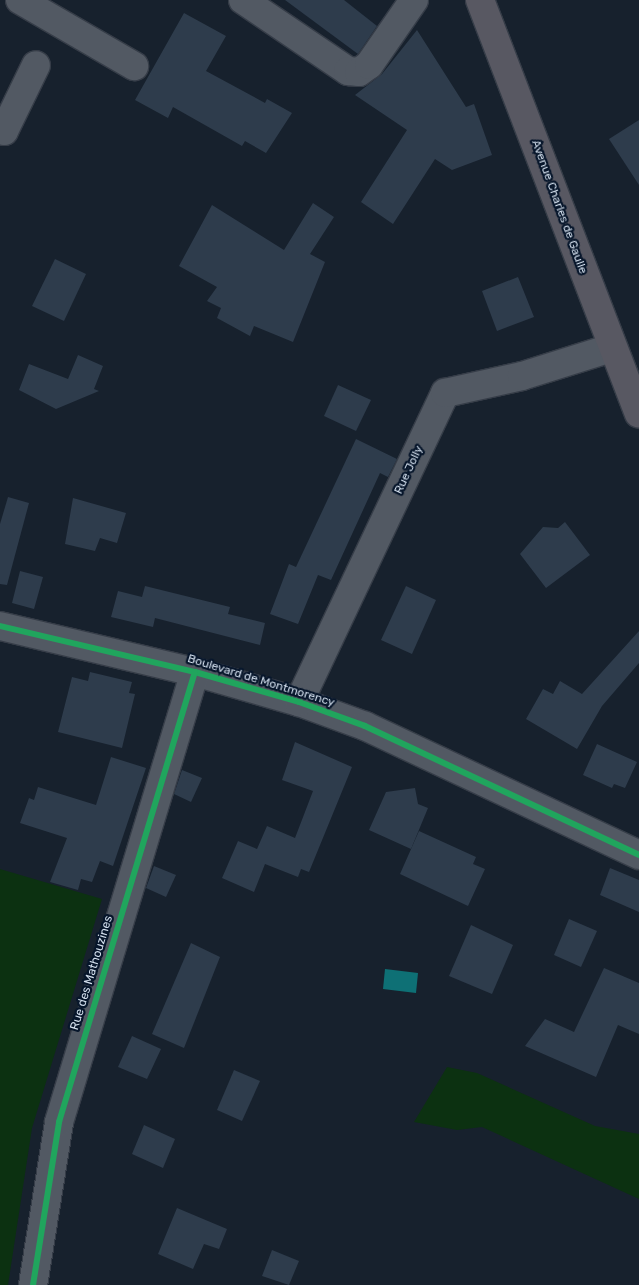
<!DOCTYPE html>
<style>
body{margin:0}
#map{position:relative;width:639px;height:1285px;overflow:hidden;background:#17212d;font-family:Rubik,sans-serif}
div>[style]{position:absolute}
.green>*{inset:0;background:#0c3111}
.water>*{inset:0;background:#0e7075}
.building>*{inset:0;background:#2e3c4c}
.roads{filter:drop-shadow(1px 0 #363d48) drop-shadow(-1px 0 #363d48) drop-shadow(0 1px #363d48) drop-shadow(0 -1px #363d48)}
.minor>*{height:28px;margin:-14px;padding:0 14px;transform-origin:14px;border-radius:14px;background:#525963}
.major>*{height:28px;margin:-14px;padding:0 14px;transform-origin:14px;border-radius:14px;background:#585862}
.cycleway>*{height:6px;margin:-3px;padding:0 3px;transform-origin:3px;border-radius:3px;background:#20a55d}
span{translate:-50% -50%;white-space:nowrap;text-align:center;line-height:1.15;-webkit-text-stroke:4.5px #07162b;paint-order:stroke}
.street-label{font-size:12px;color:#d3dfed}
</style>
<div id="map">
<div class="green">
<i style="clip-path:polygon(0 869px,102px 899px,32px 1128px,8px 1285px,0 1285px)"></i>
<i style="clip-path:polygon(447px 1067px,477px 1073px,595px 1126px,639px 1134px,639px 1199px,482px 1127px,457px 1130px,414px 1122px)"></i>
</div>
<div class="water">
<i style="clip-path:polygon(385px 969px,418px 973px,416px 993px,383px 989px)"></i>
</div>
<div class="building">
<i style="clip-path:polygon(285px 0,344px 0,377px 26px,358px 54px)"></i>
<i style="clip-path:polygon(184px 13px,226px 36px,206px 71px,265px 103px,267px 99px,292px 113px,266px 153px,245px 141px,242px 146px,173px 107px,168px 118px,135px 100px)"></i>
<i style="clip-path:polygon(417px 30px,466px 107px,474px 104px,492px 155px,452px 170px,435px 159px,393px 224px,361px 202px,407px 130px,355px 95px,382px 74px)"></i>
<i style="clip-path:polygon(639px 120px,639px 185px,609px 139px)"></i>
<i style="clip-path:polygon(313px 203px,334px 217px,310px 254px,325px 262px,293px 342px,254px 326px,250px 336px,217px 318px,221px 308px,207px 301px,217px 287px,179px 266px,212px 205px,284px 250px)"></i>
<i style="clip-path:polygon(55px 259px,86px 274px,64px 321px,32px 306px)"></i>
<i style="clip-path:polygon(518px 277px,534px 317px,497px 331px,482px 291px)"></i>
<i style="clip-path:polygon(78px 355px,103px 366px,94px 389px,99px 391px,56px 409px,19px 390px,29px 364px,68px 379px)"></i>
<i style="clip-path:polygon(338px 385px,371px 400px,356px 431px,324px 416px)"></i>
<i style="clip-path:polygon(356px 439px,397px 459px,388px 477px,380px 473px,331px 580px,318px 575px,298px 624px,270px 614px,289px 564px,296px 567px)"></i>
<i style="clip-path:polygon(8px 497px,29px 503px,7px 585px,0 584px,0 524px)"></i>
<i style="clip-path:polygon(73px 498px,126px 513px,117px 543px,100px 538px,95px 551px,65px 544px)"></i>
<i style="clip-path:polygon(565px 522px,590px 555px,546px 588px,520px 554px,543px 527px,558px 528px)"></i>
<i style="clip-path:polygon(20px 571px,43px 577px,34px 609px,12px 603px)"></i>
<i style="clip-path:polygon(145px 586px,230px 607px,228px 614px,265px 623px,260px 645px,155px 618px,153px 627px,111px 617px,118px 591px,142px 597px)"></i>
<i style="clip-path:polygon(406px 586px,436px 600px,412px 654px,381px 640px)"></i>
<i style="clip-path:polygon(639px 631px,639px 663px,602px 706px,577px 749px,526px 719px,543px 689px,553px 694px,560px 681px,582px 694px)"></i>
<i style="clip-path:polygon(90px 672px,132px 682px,129px 693px,135px 694px,122px 748px,58px 732px,72px 677px,88px 681px)"></i>
<i style="clip-path:polygon(295px 742px,352px 767px,309px 872px,301px 869px,298px 877px,265px 864px,254px 892px,222px 878px,238px 841px,257px 849px,267px 826px,295px 838px,313px 791px,282px 780px)"></i>
<i style="clip-path:polygon(597px 744px,637px 762px,625px 788px,614px 784px,612px 788px,583px 775px)"></i>
<i style="clip-path:polygon(111px 757px,146px 768px,113px 866px,100px 861px,92px 882px,81px 879px,78px 890px,50px 882px,67px 838px,20px 823px,29px 798px,34px 800px,38px 787px,96px 805px)"></i>
<i style="clip-path:polygon(182px 770px,202px 778px,191px 802px,174px 794px)"></i>
<i style="clip-path:polygon(415px 788px,418px 804px,428px 808px,411px 849px,369px 830px,386px 792px)"></i>
<i style="clip-path:polygon(419px 831px,476px 857px,473px 864px,485px 869px,468px 906px,400px 874px)"></i>
<i style="clip-path:polygon(154px 866px,176px 875px,166px 897px,146px 888px)"></i>
<i style="clip-path:polygon(610px 868px,639px 880px,639px 912px,600px 895px)"></i>
<i style="clip-path:polygon(569px 919px,597px 931px,581px 967px,554px 955px)"></i>
<i style="clip-path:polygon(471px 925px,513px 945px,492px 994px,449px 976px)"></i>
<i style="clip-path:polygon(191px 943px,220px 957px,184px 1048px,152px 1034px)"></i>
<i style="clip-path:polygon(604px 968px,639px 983px,639px 1034px,618px 1025px,596px 1077px,525px 1046px,545px 1019px,574px 1032px)"></i>
<i style="clip-path:polygon(132px 1036px,161px 1049px,147px 1079px,118px 1067px)"></i>
<i style="clip-path:polygon(234px 1070px,260px 1081px,242px 1121px,217px 1110px)"></i>
<i style="clip-path:polygon(144px 1125px,175px 1139px,163px 1168px,132px 1154px)"></i>
<i style="clip-path:polygon(177px 1208px,227px 1229px,219px 1249px,204px 1244px,193px 1269px,158px 1254px)"></i>
<i style="clip-path:polygon(272px 1250px,299px 1261px,289px 1285px,262px 1276px)"></i>
</div>
<div class="roads">
<div class="minor">
<i style="left:20px;top:0;width:132px;rotate:30.1deg"></i>
<i style="left:243px;top:0;width:127px;rotate:34.1deg"></i>
<i style="left:348px;top:71px;width:11px;rotate:5deg"></i>
<i style="left:359px;top:72px;width:12px;rotate:-35deg"></i>
<i style="left:369px;top:65px;width:79px;rotate:-55.3deg"></i>
<i style="left:0;top:128px;width:5px;rotate:37deg"></i>
<i style="left:4px;top:131px;width:73px;rotate:-64.1deg"></i>
<i style="left:0;top:626px;width:200px;rotate:13.3deg"></i>
<i style="left:195px;top:672px;width:108px;rotate:16.1deg"></i>
<i style="left:299px;top:702px;width:70px;rotate:20deg"></i>
<i style="left:365px;top:726px;width:303px;rotate:25.2deg"></i>
<i style="left:299px;top:702px;width:342px;rotate:-64.7deg"></i>
<i style="left:445px;top:393px;width:79px;rotate:-12.4deg"></i>
<i style="left:522px;top:376px;width:93px;rotate:-17.5deg"></i>
<i style="left:33px;top:1285px;width:165px;rotate:-80.9deg"></i>
<i style="left:59px;top:1122px;width:470px;rotate:-73.2deg"></i>
</div>
<div class="major">
<i style="left:480px;top:0;width:443px;rotate:69deg"></i>
</div>
</div>
<div class="cycleway">
<i style="left:0;top:626px;width:200px;rotate:13.3deg"></i>
<i style="left:195px;top:672px;width:108px;rotate:16.1deg"></i>
<i style="left:299px;top:702px;width:70px;rotate:20deg"></i>
<i style="left:365px;top:726px;width:303px;rotate:25.2deg"></i>
<i style="left:33px;top:1285px;width:165px;rotate:-80.9deg"></i>
<i style="left:59px;top:1122px;width:470px;rotate:-73.2deg"></i>
</div>
<div class="street-label">
<span style="left:559px;top:207px;rotate:70deg">Avenue Charles de Gaulle</span>
<span style="left:409px;top:470px;rotate:-65deg">Rue Jolly</span>
<span style="left:261px;top:681px;rotate:17deg">Boulevard de Montmorency</span>
<span style="left:92px;top:973px;rotate:-73deg">Rue des Mathouzines</span>
</div>
</div>
